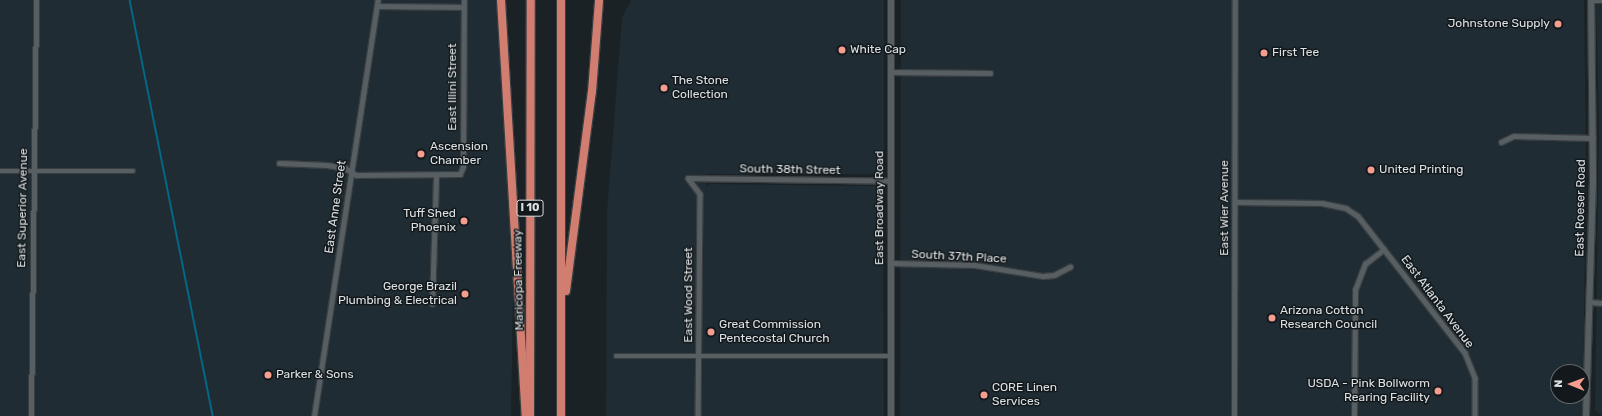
<!DOCTYPE html>
<style>
body{margin:0}
#map{position:relative;width:1602px;height:416px;overflow:hidden;background:#1b2225;font-family:Rubik,sans-serif}
div>[style]{position:absolute}
.built>*{inset:0;background:#1f2c33}
.stream>*{height:1.5px;margin:-0.75px;padding:0 0.75px;transform-origin:0.75px;border-radius:0.75px;background:#046786}
.roads{filter:drop-shadow(1px 0 #393e41) drop-shadow(-1px 0 #393e41) drop-shadow(0 1px #393e41) drop-shadow(0 -1px #393e41)}
.minor>*{height:4.5px;margin:-2.25px;padding:0 2.25px;transform-origin:2.25px;border-radius:2.25px;background:#575f63}
.tertiary>*{height:5.5px;margin:-2.75px;padding:0 2.75px;transform-origin:2.75px;border-radius:2.75px;background:#575f63}
.secondary>*{height:6px;margin:-3px;padding:0 3px;transform-origin:3px;border-radius:3px;background:#575f63}
.motorway>*{height:8px;margin:-4px;padding:0 4px;transform-origin:4px;border-radius:4px;background:#d17d70}
.dots>*{width:11px;height:11px;translate:-50% -50%;box-sizing:border-box;border:2px solid #12181b;border-radius:50%}
span{translate:-50% -50%;white-space:nowrap;text-align:center;line-height:1.15;-webkit-text-stroke:3px #12181b;paint-order:stroke}
.shield-label span{padding:1px 3px;background:#12181b;border:1px solid;border-radius:3px;-webkit-text-stroke-width:0}
.shield-label{font-size:11px;color:#dce1e3;font-weight:700}
.poi-label{font-size:12px;color:#dce1e3}
.right{translate:-100% -50%;text-align:right}
.left{translate:0 -50%;text-align:left}
.street-label{font-size:12px;color:#dce1e3}
.north{position:absolute;left:1550px;top:364px;width:40px;height:40px;box-sizing:border-box;background:#12181b;border:1px solid #63686b;border-radius:50%;rotate:271deg;font-size:11px;font-weight:700;line-height:16px;text-align:center;color:#dce1e3}
.north::after{content:'';display:block;margin:auto;width:14px;height:18px;background:#f59d8f;clip-path:polygon(50% 0,100% 100%,50% 72%,0 100%)}
</style>
<div id="map">
<div class="built">
<i style="clip-path:polygon(0 0,496px 0,515px 191px,511px 416px,0 416px)"></i>
<i style="clip-path:polygon(631px 0,884px 0,884px 169px,881px 174px,706px 174px,706px 187px,710px 184px,876px 186px,883px 189px,884px 416px,606px 416px,607px 212px,622px 18px)"></i>
<i style="clip-path:polygon(evenodd,901px 0,1584px 0,1586px 149px,1583px 416px,900px 416px,901px 0,1558px 372px,1582px 372px,1582px 396px,1558px 396px,1558px 372px)"></i>
<i style="clip-path:polygon(1596px 0,1602px 0,1602px 416px,1595px 410px,1599px 120px)"></i>
</div>
<div class="stream">
<i style="left:130px;top:0;width:424px;rotate:78.7deg"></i>
</div>
<div class="roads">
<div class="minor">
<i style="left:1591px;top:1px;width:11px"></i>
<i style="left:378px;top:6px;width:86px;rotate:0.7deg"></i>
<i style="left:891px;top:72px;width:99px;rotate:0.6deg"></i>
<i style="left:1501px;top:142px;width:14px;rotate:-25deg"></i>
<i style="left:1514px;top:136px;width:79px;rotate:1.5deg"></i>
<i style="left:279px;top:163px;width:48px;rotate:2.4deg"></i>
<i style="left:327px;top:165px;width:18px;rotate:9deg"></i>
<i style="left:345px;top:168px;width:13px;rotate:32deg"></i>
<i style="left:356px;top:175px;width:104px;rotate:-0.6deg"></i>
<i style="left:460px;top:174px;width:8px;rotate:-67deg"></i>
<i style="left:463px;top:167px;width:167px;rotate:-89.7deg"></i>
<i style="left:0;top:171px;width:133px"></i>
<i style="left:688px;top:178px;width:20px;rotate:53deg"></i>
<i style="left:700px;top:194px;width:222px;rotate:90.5deg"></i>
<i style="left:688px;top:178px;width:203px;rotate:0.8deg"></i>
<i style="left:1236px;top:202px;width:86px;rotate:0.7deg"></i>
<i style="left:1322px;top:203px;width:25px;rotate:12deg"></i>
<i style="left:1346px;top:208px;width:14px;rotate:34deg"></i>
<i style="left:1358px;top:216px;width:174px;rotate:52deg"></i>
<i style="left:1465px;top:353px;width:27px;rotate:68deg"></i>
<i style="left:1475px;top:378px;width:38px;rotate:90deg"></i>
<i style="left:891px;top:263px;width:84px;rotate:1.4deg"></i>
<i style="left:975px;top:265px;width:69px;rotate:9.2deg"></i>
<i style="left:1043px;top:276px;width:11px;rotate:-5deg"></i>
<i style="left:1054px;top:275px;width:18px;rotate:-27deg"></i>
<i style="left:1590px;top:302px;width:12px;rotate:5deg"></i>
<i style="left:432px;top:304px;width:129px;rotate:-88.2deg"></i>
<i style="left:616px;top:356px;width:275px"></i>
<i style="left:31px;top:416px;width:416px;rotate:-89.3deg"></i>
<i style="left:314px;top:416px;width:421px;rotate:-81.3deg"></i>
<i style="left:1234px;top:416px;width:416px;rotate:-89.9deg"></i>
<i style="left:1354px;top:416px;width:126px;rotate:-89.5deg"></i>
<i style="left:1355px;top:290px;width:28px;rotate:-69deg"></i>
<i style="left:1365px;top:264px;width:24px;rotate:-38deg"></i>
</div>
<div class="tertiary">
<i style="left:1586px;top:416px;width:237px;rotate:-88.3deg"></i>
<i style="left:1593px;top:179px;width:179px;rotate:-90.6deg"></i>
</div>
<div class="secondary">
<i style="left:891px;top:0;width:416px;rotate:90deg"></i>
</div>
<div class="motorway">
<i style="left:501px;top:0;width:417px;rotate:86.6deg"></i>
<i style="left:566px;top:291px;width:201px;rotate:-82.6deg"></i>
<i style="left:592px;top:92px;width:92px;rotate:-85.6deg"></i>
<i style="left:530px;top:415px;width:415px;rotate:-89.9deg"></i>
<i style="left:561px;top:416px;width:416px;rotate:-90deg"></i>
</div>
</div>
<div class="dots">
<i style="left:1558px;top:24px;background:#f59d8f"></i>
<i style="left:842px;top:50px;background:#f59d8f"></i>
<i style="left:1264px;top:53px;background:#f59d8f"></i>
<i style="left:664px;top:88px;background:#f59d8f"></i>
<i style="left:421px;top:154px;background:#f59d8f"></i>
<i style="left:1371px;top:170px;background:#f59d8f"></i>
<i style="left:464px;top:221px;background:#f59d8f"></i>
<i style="left:465px;top:294px;background:#f59d8f"></i>
<i style="left:1272px;top:318px;background:#f59d8f"></i>
<i style="left:711px;top:332px;background:#f59d8f"></i>
<i style="left:268px;top:375px;background:#f59d8f"></i>
<i style="left:1438px;top:391px;background:#f59d8f"></i>
<i style="left:984px;top:395px;background:#f59d8f"></i>
</div>
<div class="shield-label">
<span style="left:530px;top:208px">I 10</span>
</div>
<div class="poi-label">
<span class="right" style="left:1550px;top:24px">Johnstone Supply</span>
<span class="left" style="left:850px;top:50px">White Cap</span>
<span class="left" style="left:1272px;top:53px">First Tee</span>
<span class="left" style="left:672px;top:88px">The Stone<br>Collection</span>
<span class="left" style="left:430px;top:154px">Ascension<br>Chamber</span>
<span class="left" style="left:1379px;top:170px">United Printing</span>
<span class="right" style="left:456px;top:221px">Tuff Shed<br>Phoenix</span>
<span class="right" style="left:457px;top:294px">George Brazil<br>Plumbing &amp; Electrical</span>
<span class="left" style="left:1280px;top:318px">Arizona Cotton<br>Research Council</span>
<span class="left" style="left:719px;top:332px">Great Commission<br>Pentecostal Church</span>
<span class="left" style="left:276px;top:375px">Parker &amp; Sons</span>
<span class="right" style="left:1430px;top:391px">USDA - Pink Bollworm<br>Rearing Facility</span>
<span class="left" style="left:992px;top:395px">CORE Linen<br>Services</span>
</div>
<div class="street-label">
<span style="left:453px;top:87px;rotate:-90deg">East Illini Street</span>
<span style="left:790px;top:170px;rotate:1deg">South 38th Street</span>
<span style="left:336px;top:207px;rotate:-82deg">East Anne Street</span>
<span style="left:23px;top:208px;rotate:-89deg">East Superior Avenue</span>
<span style="left:880px;top:208px;rotate:-90deg">East Broadway Road</span>
<span style="left:1225px;top:208px;rotate:-90deg">East Wier Avenue</span>
<span style="left:1581px;top:208px;rotate:-89deg">East Roeser Road</span>
<span style="left:959px;top:257px;rotate:3deg">South 37th Place</span>
<span style="left:519px;top:280px;rotate:-91deg">Maricopa Freeway</span>
<span style="left:689px;top:295px;rotate:-90deg">East Wood Street</span>
<span style="left:1437px;top:302px;rotate:53deg">East Atlanta Avenue</span>
</div>
<div class="north">N</div>
</div>
